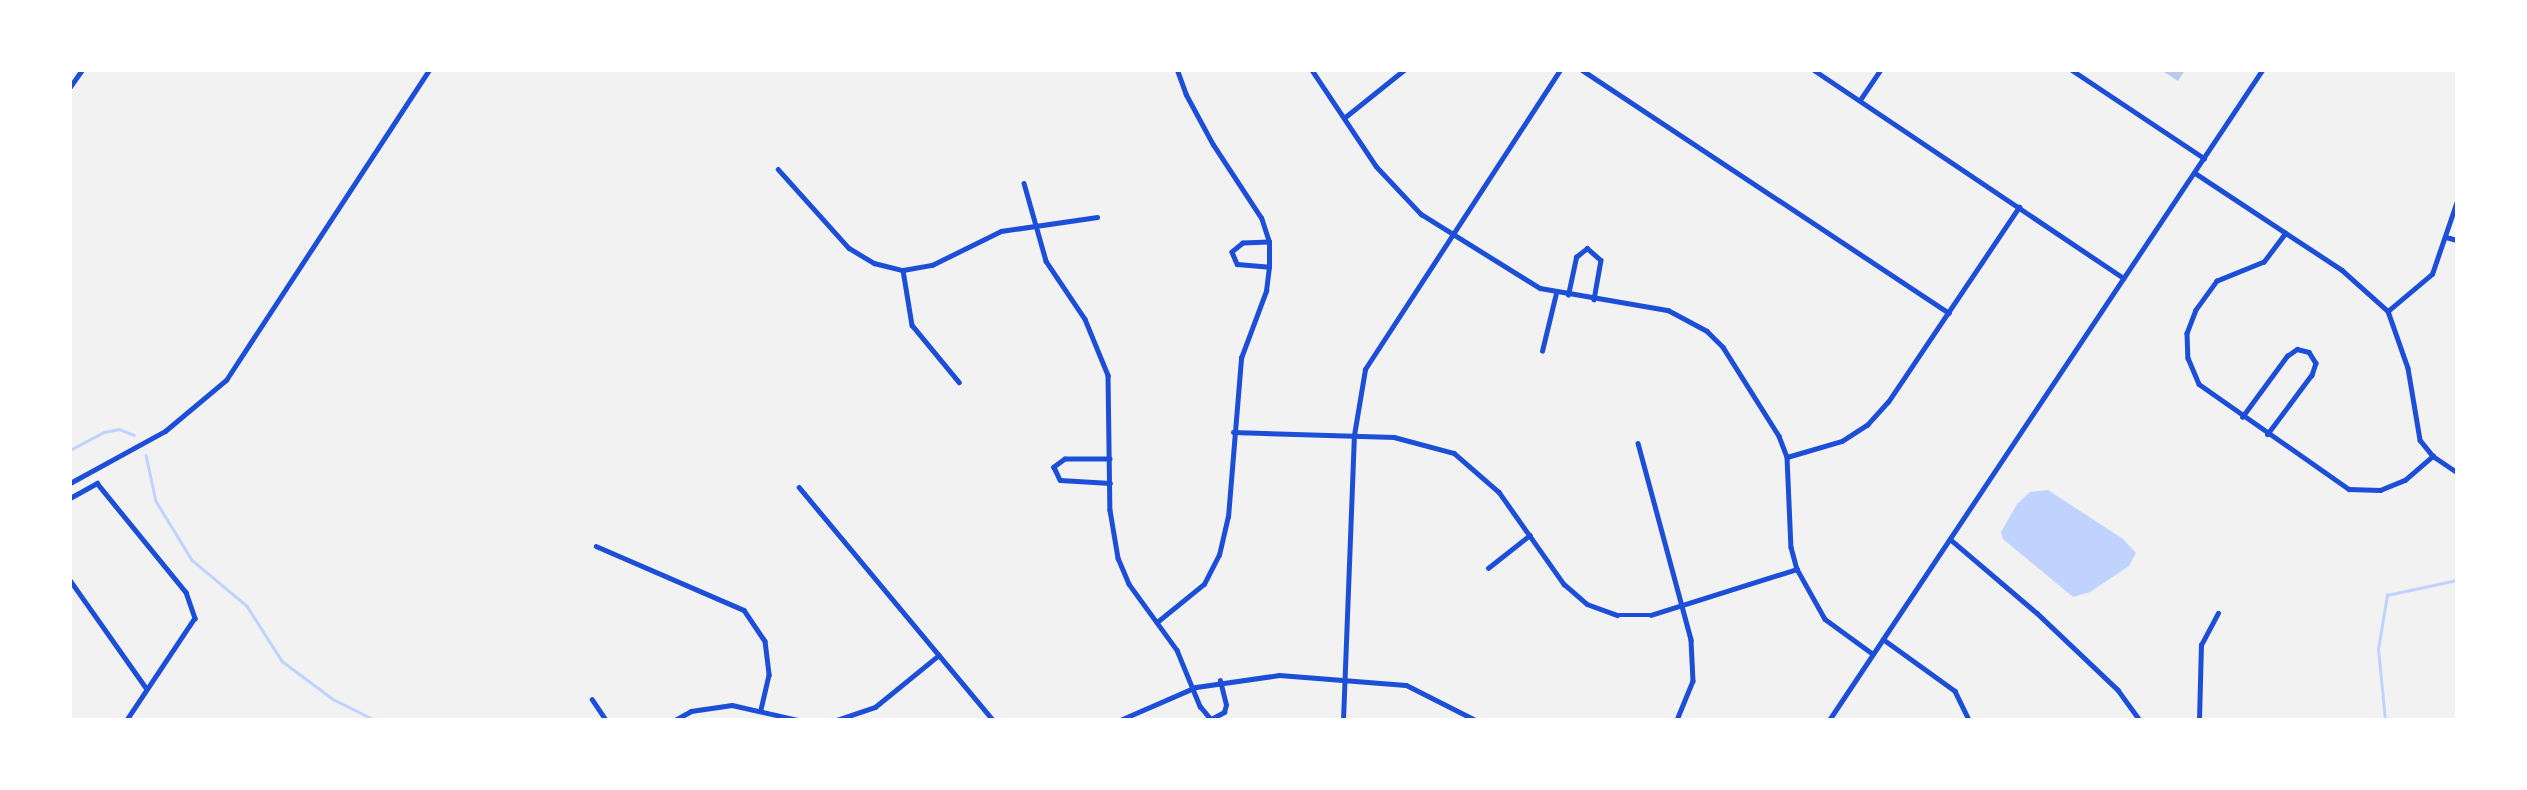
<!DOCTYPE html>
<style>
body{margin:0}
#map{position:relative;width:2527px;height:790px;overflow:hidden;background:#f2f2f2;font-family:"Noto Sans",sans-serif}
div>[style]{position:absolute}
.water>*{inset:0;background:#bfd3fe}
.stream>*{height:2.5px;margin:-1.25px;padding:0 1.25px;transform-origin:1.25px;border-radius:1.25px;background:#bfd3fe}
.building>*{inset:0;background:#bdc9ec}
.minor>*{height:4.5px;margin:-2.25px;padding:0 2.25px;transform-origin:2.25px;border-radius:2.25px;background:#1d4ed8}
.tertiary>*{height:5px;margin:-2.5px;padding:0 2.5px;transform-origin:2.5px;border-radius:2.5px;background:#1d4ed8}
span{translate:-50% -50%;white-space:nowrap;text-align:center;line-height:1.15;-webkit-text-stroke:7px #fff;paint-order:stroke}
.frame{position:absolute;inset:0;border:72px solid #fff;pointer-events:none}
</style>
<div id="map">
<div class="water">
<i style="clip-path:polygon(2048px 490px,2123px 539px,2136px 553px,2129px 566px,2090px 592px,2073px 597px,2003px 539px,2001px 532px,2017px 504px,2030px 492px)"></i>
</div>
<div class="stream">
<i style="left:70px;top:450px;width:38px;rotate:-28deg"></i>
<i style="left:104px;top:432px;width:15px;rotate:-11deg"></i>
<i style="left:119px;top:429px;width:16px;rotate:22deg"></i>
<i style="left:146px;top:455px;width:47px;rotate:77.7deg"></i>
<i style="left:156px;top:501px;width:69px;rotate:58.6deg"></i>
<i style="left:192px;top:560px;width:72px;rotate:39.9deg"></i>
<i style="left:247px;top:606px;width:65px;rotate:57.5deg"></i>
<i style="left:282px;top:661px;width:64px;rotate:36.7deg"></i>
<i style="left:333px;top:699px;width:47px;rotate:26.6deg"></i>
<i style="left:2385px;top:720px;width:71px;rotate:-95.6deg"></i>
<i style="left:2378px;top:649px;width:55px;rotate:-80.5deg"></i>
<i style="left:2387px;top:595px;width:72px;rotate:-12.1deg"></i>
</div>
<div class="building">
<i style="clip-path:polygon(2161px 70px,2185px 70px,2178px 81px)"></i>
</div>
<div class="minor">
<i style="left:1312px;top:70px;width:115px;rotate:56.3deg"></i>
<i style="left:1376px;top:166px;width:66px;rotate:46.8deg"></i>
<i style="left:1421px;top:214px;width:140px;rotate:31.9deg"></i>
<i style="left:1540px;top:288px;width:130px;rotate:9.8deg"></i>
<i style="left:1668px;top:310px;width:44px;rotate:28.3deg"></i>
<i style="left:1707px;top:331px;width:23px;rotate:45deg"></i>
<i style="left:1723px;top:347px;width:105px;rotate:57.8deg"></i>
<i style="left:1779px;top:436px;width:22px;rotate:69deg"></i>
<i style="left:1787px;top:457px;width:90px;rotate:87.5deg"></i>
<i style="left:1791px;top:547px;width:23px;rotate:75deg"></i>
<i style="left:1797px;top:569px;width:57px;rotate:60.8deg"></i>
<i style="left:1825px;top:619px;width:59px;rotate:36.1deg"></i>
<i style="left:1582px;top:70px;width:440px;rotate:33.5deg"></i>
<i style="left:1814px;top:70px;width:373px;rotate:33.9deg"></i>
<i style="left:2072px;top:70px;width:159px;rotate:33.7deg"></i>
<i style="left:2321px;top:70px;width:20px"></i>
<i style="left:70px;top:87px;width:21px;rotate:-55deg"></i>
<i style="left:1860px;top:100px;width:36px;rotate:-56deg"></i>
<i style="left:1344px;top:118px;width:77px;rotate:-38.7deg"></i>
<i style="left:778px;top:169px;width:106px;rotate:48.1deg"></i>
<i style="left:849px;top:248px;width:29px;rotate:31deg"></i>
<i style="left:874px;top:263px;width:30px;rotate:14deg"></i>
<i style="left:903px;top:270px;width:29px;rotate:-10deg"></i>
<i style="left:932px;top:265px;width:77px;rotate:-26.2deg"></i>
<i style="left:1001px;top:231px;width:97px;rotate:-8.3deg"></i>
<i style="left:2195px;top:173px;width:176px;rotate:33.4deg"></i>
<i style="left:2342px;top:270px;width:62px;rotate:41.7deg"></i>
<i style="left:2388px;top:311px;width:60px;rotate:70.7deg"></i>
<i style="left:2408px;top:368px;width:73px;rotate:80.5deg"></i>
<i style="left:2420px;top:440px;width:21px;rotate:51deg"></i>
<i style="left:2433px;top:456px;width:29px;rotate:34deg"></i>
<i style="left:1024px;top:183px;width:81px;rotate:74.2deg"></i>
<i style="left:1046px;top:261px;width:70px;rotate:56.1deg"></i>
<i style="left:1085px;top:319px;width:61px;rotate:67.7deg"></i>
<i style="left:1108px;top:375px;width:135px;rotate:89.2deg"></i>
<i style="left:1110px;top:510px;width:49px;rotate:80.5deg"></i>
<i style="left:1118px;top:558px;width:28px;rotate:67deg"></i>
<i style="left:1129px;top:584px;width:82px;rotate:54deg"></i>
<i style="left:1177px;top:650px;width:61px;rotate:67.7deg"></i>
<i style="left:1200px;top:706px;width:17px;rotate:50deg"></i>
<i style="left:1211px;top:719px;width:15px;rotate:-28deg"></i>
<i style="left:1224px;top:712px;width:7px;rotate:-74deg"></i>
<i style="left:1226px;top:705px;width:25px;rotate:-104deg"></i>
<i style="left:2286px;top:233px;width:36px;rotate:127deg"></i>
<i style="left:2264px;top:262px;width:51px;rotate:158deg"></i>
<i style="left:2217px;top:281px;width:36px;rotate:126deg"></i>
<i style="left:2196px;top:310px;width:25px;rotate:111deg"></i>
<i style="left:2187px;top:333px;width:25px;rotate:88deg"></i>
<i style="left:2188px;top:358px;width:28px;rotate:67deg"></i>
<i style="left:2199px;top:384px;width:183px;rotate:35deg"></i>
<i style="left:2349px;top:489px;width:31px;rotate:2deg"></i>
<i style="left:2380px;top:490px;width:27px;rotate:-22deg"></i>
<i style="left:2405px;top:480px;width:37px;rotate:-41deg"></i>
<i style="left:2446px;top:237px;width:11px;rotate:15deg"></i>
<i style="left:1269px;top:242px;width:26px;rotate:178deg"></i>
<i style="left:1243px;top:243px;width:14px;rotate:141deg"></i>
<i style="left:1232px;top:252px;width:13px;rotate:67deg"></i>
<i style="left:1237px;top:264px;width:32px;rotate:5deg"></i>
<i style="left:903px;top:270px;width:56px;rotate:80.7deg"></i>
<i style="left:912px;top:325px;width:74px;rotate:50.5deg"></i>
<i style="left:1568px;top:295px;width:39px;rotate:-78deg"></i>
<i style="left:1576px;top:257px;width:14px;rotate:-39deg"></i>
<i style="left:1587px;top:248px;width:18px;rotate:41deg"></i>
<i style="left:1601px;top:260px;width:40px;rotate:100deg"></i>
<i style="left:2388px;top:311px;width:57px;rotate:-40.1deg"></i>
<i style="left:2432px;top:274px;width:77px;rotate:-71.1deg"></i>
<i style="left:1542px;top:351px;width:60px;rotate:-76.4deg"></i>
<i style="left:2242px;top:417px;width:76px;rotate:-53.6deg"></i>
<i style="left:2287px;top:356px;width:12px;rotate:-35deg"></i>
<i style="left:2297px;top:349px;width:12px;rotate:14deg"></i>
<i style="left:2309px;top:352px;width:13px;rotate:58deg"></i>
<i style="left:2316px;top:363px;width:13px;rotate:108deg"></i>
<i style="left:2312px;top:375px;width:74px;rotate:126.7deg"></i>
<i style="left:1233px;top:432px;width:161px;rotate:1.8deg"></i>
<i style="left:1394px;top:437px;width:62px;rotate:14.9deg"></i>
<i style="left:1454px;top:453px;width:60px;rotate:40.9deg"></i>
<i style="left:1499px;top:492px;width:113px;rotate:54.8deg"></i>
<i style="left:1564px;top:584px;width:30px;rotate:41deg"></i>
<i style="left:1587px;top:604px;width:32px;rotate:20deg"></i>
<i style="left:1617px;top:615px;width:34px"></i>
<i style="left:1651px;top:615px;width:153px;rotate:-17.5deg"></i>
<i style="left:1638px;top:443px;width:204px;rotate:74.9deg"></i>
<i style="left:1691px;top:640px;width:41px;rotate:87.2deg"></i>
<i style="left:1693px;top:681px;width:42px;rotate:112.3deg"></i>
<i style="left:1787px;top:457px;width:57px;rotate:-16.2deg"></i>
<i style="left:1842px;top:441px;width:30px;rotate:-33deg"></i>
<i style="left:1867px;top:425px;width:31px;rotate:-48deg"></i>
<i style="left:1888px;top:402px;width:235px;rotate:-56.1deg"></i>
<i style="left:1110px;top:459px;width:45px;rotate:180deg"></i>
<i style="left:1065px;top:459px;width:14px;rotate:144deg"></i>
<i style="left:1054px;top:467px;width:14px;rotate:65deg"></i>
<i style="left:1060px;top:480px;width:50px;rotate:3.4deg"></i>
<i style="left:799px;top:487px;width:303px;rotate:50.2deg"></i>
<i style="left:70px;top:498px;width:31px;rotate:-29deg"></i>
<i style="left:97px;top:483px;width:141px;rotate:50.8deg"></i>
<i style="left:186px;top:592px;width:28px;rotate:71deg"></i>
<i style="left:195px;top:618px;width:123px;rotate:123.7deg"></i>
<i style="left:1950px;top:539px;width:114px;rotate:40.4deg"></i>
<i style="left:2037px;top:613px;width:112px;rotate:43.5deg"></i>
<i style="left:2118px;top:690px;width:37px;rotate:54deg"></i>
<i style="left:596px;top:546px;width:161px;rotate:23.4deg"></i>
<i style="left:744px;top:610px;width:37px;rotate:56deg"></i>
<i style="left:765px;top:641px;width:34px;rotate:83deg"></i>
<i style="left:769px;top:675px;width:36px;rotate:103deg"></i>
<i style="left:1488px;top:568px;width:53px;rotate:-38.2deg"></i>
<i style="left:70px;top:580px;width:133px;rotate:54.8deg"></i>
<i style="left:1157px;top:622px;width:60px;rotate:-39deg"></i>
<i style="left:1204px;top:584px;width:33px;rotate:-63deg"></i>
<i style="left:1219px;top:555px;width:39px;rotate:-77deg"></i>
<i style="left:1228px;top:517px;width:160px;rotate:-85.3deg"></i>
<i style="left:1241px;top:358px;width:72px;rotate:-69.5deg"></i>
<i style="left:1266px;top:291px;width:24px;rotate:-83deg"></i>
<i style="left:1269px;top:267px;width:25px;rotate:-90deg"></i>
<i style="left:1269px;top:242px;width:25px;rotate:-108deg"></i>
<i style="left:1261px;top:218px;width:87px;rotate:-123.3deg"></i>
<i style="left:1213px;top:145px;width:57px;rotate:-118.4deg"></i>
<i style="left:1186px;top:95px;width:27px;rotate:-110deg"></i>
<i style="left:1883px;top:639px;width:89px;rotate:35.8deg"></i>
<i style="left:1955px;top:691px;width:32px;rotate:64deg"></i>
<i style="left:592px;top:699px;width:25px;rotate:56deg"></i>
<i style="left:675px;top:720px;width:18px;rotate:-29deg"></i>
<i style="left:691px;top:711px;width:41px;rotate:-8.3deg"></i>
<i style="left:732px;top:705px;width:68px;rotate:12.8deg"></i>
<i style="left:837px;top:720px;width:40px;rotate:-18.9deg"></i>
<i style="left:875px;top:707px;width:82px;rotate:-39.1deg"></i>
<i style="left:2199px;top:720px;width:75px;rotate:-88.5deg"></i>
<i style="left:2201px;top:645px;width:36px;rotate:-62deg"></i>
</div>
<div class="tertiary">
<i style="left:70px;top:483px;width:108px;rotate:-28.7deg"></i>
<i style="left:165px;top:431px;width:80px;rotate:-39.9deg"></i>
<i style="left:226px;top:380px;width:371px;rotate:-56.8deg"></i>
<i style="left:1120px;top:720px;width:83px;rotate:-23.5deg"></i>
<i style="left:1196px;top:687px;width:84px;rotate:-8.2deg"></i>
<i style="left:1279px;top:675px;width:127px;rotate:4.5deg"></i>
<i style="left:1406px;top:685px;width:77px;rotate:26.9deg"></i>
<i style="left:1343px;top:720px;width:285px;rotate:-87.8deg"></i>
<i style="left:1354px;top:435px;width:67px;rotate:-80.5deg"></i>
<i style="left:1365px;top:369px;width:357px;rotate:-56.9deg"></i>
<i style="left:1829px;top:720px;width:781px;rotate:-56.33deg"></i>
</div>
<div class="frame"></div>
</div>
